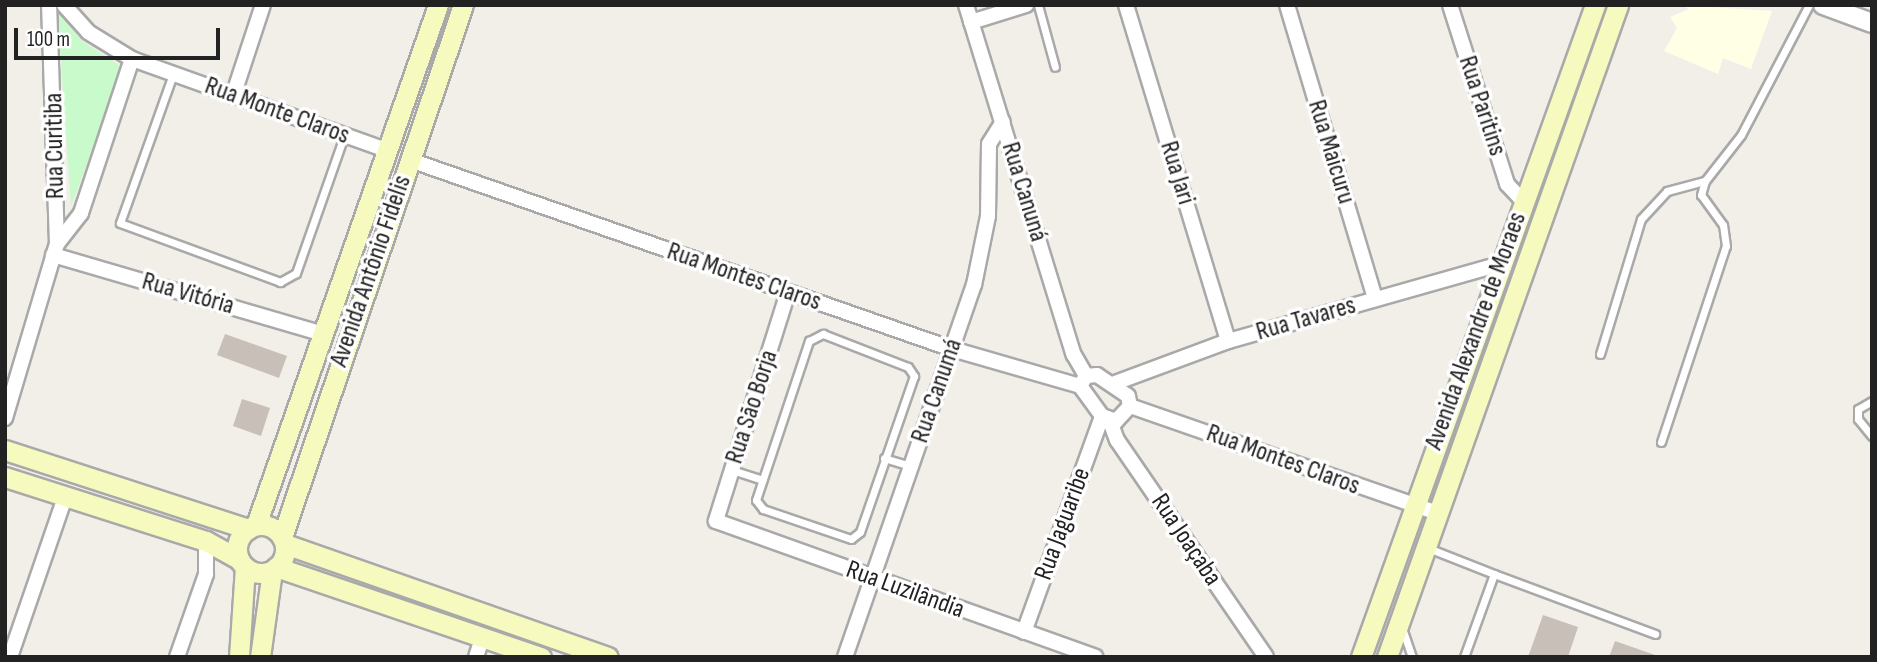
<!DOCTYPE html>
<meta charset="utf-8">
<style>
body{margin:0}
#map{position:relative;width:1877px;height:662px;overflow:hidden;background:#f2efe9;font-family:"Sofia Sans Condensed",sans-serif}
div>[style]{position:absolute}
.education>*{inset:0;background:#ffffe5}
.park>*{inset:0;background:#c8facc}
.building>*{inset:0;background:#c7bfb8}
.roads{filter:drop-shadow(2px 0 #a9a9a9) drop-shadow(-2px 0 #a9a9a9) drop-shadow(0 2px #a9a9a9) drop-shadow(0 -2px #a9a9a9)}
.service>*{height:7px;margin:-3.5px;padding:0 3.5px;transform-origin:3.5px;border-radius:3.5px;background:#fff}
.minor>*{height:14px;margin:-7px;padding:0 7px;transform-origin:7px;border-radius:7px;background:#fff}
.tertiary>*{height:18px;margin:-9px;padding:0 9px;transform-origin:9px;border-radius:9px;background:#fff}
.secondary>*{height:19px;margin:-9.5px;padding:0 9.5px;transform-origin:9.5px;border-radius:9.5px;background:#f7fabf}
.secondary>.ring{margin:-9.5px;padding:0;box-sizing:content-box;background:none;border:19px solid #f7fabf;border-radius:50%}
span{translate:-50% -50%;white-space:nowrap;text-align:center;line-height:1.15;-webkit-text-stroke:7px #fff;paint-order:stroke}
.street-label{font-size:26px;color:#222}
.frame{position:absolute;inset:0;border:7px solid #222;pointer-events:none}
.scale{position:absolute;left:14px;top:28px;width:206px;height:32px;box-sizing:border-box;border:4px solid #222;border-top:0;padding-left:9px;font-size:21px;line-height:24px;white-space:nowrap;color:#222;-webkit-text-stroke:5px #fff;paint-order:stroke}
</style>
<div id="map">
<div class="education">
<i style="clip-path:polygon(1682px 5px,1772px 11px,1751px 69px,1723px 58px,1718px 74px,1664px 51px,1677px 28px,1670px 17px,1689px 9px)"></i>
</div>
<div class="park">
<i style="clip-path:polygon(57px 6px,82px 41px,123px 68px,71px 206px)"></i>
</div>
<div class="building">
<i style="clip-path:polygon(225px 334px,287px 356px,279px 378px,217px 355px)"></i>
<i style="clip-path:polygon(242px 399px,270px 408px,261px 436px,233px 426px)"></i>
<i style="clip-path:polygon(1543px 615px,1578px 627px,1568px 657px,1528px 657px)"></i>
<i style="clip-path:polygon(1615px 641px,1655px 655px,1655px 657px,1609px 657px)"></i>
</div>
<div class="roads">
<div class="service">
<i style="left:1038px;top:5px;width:64px;rotate:74.7deg"></i>
<i style="left:173px;top:74px;width:158px;rotate:109.6deg"></i>
<i style="left:120px;top:223px;width:171px;rotate:20.2deg"></i>
<i style="left:280px;top:282px;width:18px;rotate:-29deg"></i>
<i style="left:296px;top:273px;width:145px;rotate:-70.7deg"></i>
<i style="left:823px;top:334px;width:91px;rotate:21.2deg"></i>
<i style="left:908px;top:367px;width:11px;rotate:56deg"></i>
<i style="left:914px;top:376px;width:165px;rotate:109.1deg"></i>
<i style="left:860px;top:532px;width:11px;rotate:142deg"></i>
<i style="left:851px;top:539px;width:93px;rotate:-161.2deg"></i>
<i style="left:763px;top:509px;width:11px;rotate:-128deg"></i>
<i style="left:756px;top:500px;width:168px;rotate:-71.6deg"></i>
<i style="left:809px;top:341px;width:16px;rotate:-27deg"></i>
<i style="left:1600px;top:354px;width:141px;rotate:-73.1deg"></i>
<i style="left:1641px;top:219px;width:38px;rotate:-47deg"></i>
<i style="left:1667px;top:191px;width:39px;rotate:-15deg"></i>
<i style="left:1705px;top:181px;width:58px;rotate:-52deg"></i>
<i style="left:1741px;top:135px;width:147px;rotate:-62.4deg"></i>
<i style="left:1872px;top:401px;width:16px;rotate:150deg"></i>
<i style="left:1858px;top:409px;width:10px;rotate:90deg"></i>
<i style="left:1858px;top:419px;width:22px;rotate:51deg"></i>
<i style="left:1661px;top:442px;width:206px;rotate:-71.7deg"></i>
<i style="left:1726px;top:246px;width:21px;rotate:-98deg"></i>
<i style="left:1723px;top:225px;width:37px;rotate:-126deg"></i>
<i style="left:1701px;top:195px;width:15px;rotate:-74deg"></i>
<i style="left:884px;top:458px;width:28px;rotate:17deg"></i>
<i style="left:732px;top:470px;width:32px;rotate:18deg"></i>
<i style="left:1428px;top:548px;width:71px;rotate:21.5deg"></i>
<i style="left:1494px;top:574px;width:88px;rotate:109.9deg"></i>
<i style="left:1494px;top:574px;width:172px;rotate:20.4deg"></i>
<i style="left:1402px;top:628px;width:31px;rotate:71deg"></i>
</div>
<div class="minor">
<i style="left:64px;top:5px;width:36px;rotate:48deg"></i>
<i style="left:88px;top:32px;width:52px;rotate:31.5deg"></i>
<i style="left:132px;top:59px;width:270px;rotate:19.7deg"></i>
<i style="left:966px;top:5px;width:366px;rotate:72.9deg"></i>
<i style="left:1074px;top:355px;width:24px;rotate:60deg"></i>
<i style="left:1126px;top:5px;width:351px;rotate:73.1deg"></i>
<i style="left:1287px;top:5px;width:307px;rotate:73.3deg"></i>
<i style="left:1450px;top:5px;width:188px;rotate:72.3deg"></i>
<i style="left:1507px;top:184px;width:23px;rotate:47deg"></i>
<i style="left:971px;top:22px;width:58px;rotate:-17.2deg"></i>
<i style="left:233px;top:96px;width:96px;rotate:-71.8deg"></i>
<i style="left:410px;top:160px;width:574px;rotate:19.22deg"></i>
<i style="left:952px;top:349px;width:133px;rotate:16.1deg"></i>
<i style="left:57px;top:244px;width:39px;rotate:-52deg"></i>
<i style="left:81px;top:213px;width:162px;rotate:-71.7deg"></i>
<i style="left:53px;top:255px;width:281px;rotate:16.3deg"></i>
<i style="left:788px;top:292px;width:240px;rotate:107.5deg"></i>
<i style="left:716px;top:521px;width:403px;rotate:19.7deg"></i>
<i style="left:1097px;top:375px;width:37px;rotate:34deg"></i>
<i style="left:1128px;top:396px;width:10px;rotate:79deg"></i>
<i style="left:1130px;top:406px;width:21px;rotate:133deg"></i>
<i style="left:1116px;top:421px;width:15px;rotate:-160deg"></i>
<i style="left:1102px;top:416px;width:37px;rotate:-126deg"></i>
<i style="left:1080px;top:386px;width:12px;rotate:-59deg"></i>
<i style="left:1086px;top:376px;width:11px;rotate:-5deg"></i>
<i style="left:1115px;top:383px;width:121px;rotate:-20.4deg"></i>
<i style="left:1228px;top:341px;width:283px;rotate:-15.8deg"></i>
<i style="left:1130px;top:406px;width:326px;rotate:19.2deg"></i>
<i style="left:5px;top:418px;width:182px;rotate:-73.4deg"></i>
<i style="left:57px;top:244px;width:239px;rotate:-91.9deg"></i>
<i style="left:1110px;top:421px;width:20px;rotate:70deg"></i>
<i style="left:1117px;top:440px;width:263px;rotate:55.5deg"></i>
<i style="left:1024px;top:632px;width:230px;rotate:-70.1deg"></i>
<i style="left:10px;top:657px;width:166px;rotate:-71deg"></i>
<i style="left:177px;top:657px;width:88px;rotate:-70.7deg"></i>
<i style="left:206px;top:574px;width:33px;rotate:-90deg"></i>
<i style="left:476px;top:657px;width:22px;rotate:-72deg"></i>
<i style="left:845px;top:657px;width:394px;rotate:-70.9deg"></i>
<i style="left:974px;top:285px;width:70px;rotate:-78.5deg"></i>
<i style="left:988px;top:216px;width:72px;rotate:-89.2deg"></i>
<i style="left:989px;top:144px;width:26px;rotate:-58deg"></i>
</div>
<div class="tertiary">
<i style="left:1823px;top:5px;width:52px;rotate:20.2deg"></i>
</div>
<div class="secondary">
<i style="left:5px;top:450px;width:256px;rotate:18deg"></i>
<i style="left:5px;top:477px;width:211px;rotate:17.7deg"></i>
<i style="left:206px;top:541px;width:38px;rotate:29deg"></i>
<i style="left:256px;top:525px;width:551px;rotate:-70.71deg"></i>
<i class="ring" style="left:237px;top:525px;width:29px;height:29px"></i>
<i style="left:282px;top:537px;width:562px;rotate:-71.21deg"></i>
<i style="left:285px;top:544px;width:342px;rotate:19.3deg"></i>
<i style="left:276px;top:567px;width:280px;rotate:18.8deg"></i>
<i style="left:239px;top:657px;width:90px;rotate:-86.2deg"></i>
<i style="left:260px;top:657px;width:87px;rotate:-82.1deg"></i>
<i style="left:1361px;top:657px;width:693px;rotate:-70.26deg"></i>
<i style="left:1387px;top:657px;width:692px;rotate:-70.49deg"></i>
</div>
</div>
<div class="street-label">
<span style="left:1482px;top:106px;rotate:72deg">Rua Paritins</span>
<span style="left:277px;top:111px;rotate:20deg">Rua Monte Claros</span>
<span style="left:55px;top:146px;rotate:-91deg">Rua Curitiba</span>
<span style="left:1331px;top:152px;rotate:73deg">Rua Maicuru</span>
<span style="left:1177px;top:173px;rotate:73deg">Rua Jari</span>
<span style="left:1024px;top:192px;rotate:73deg">Rua Canuná</span>
<span style="left:371px;top:271px;rotate:-71deg">Avenida Antônio Fidelis</span>
<span style="left:744px;top:277px;rotate:19deg">Rua Montes Claros</span>
<span style="left:188px;top:294px;rotate:16deg">Rua Vitória</span>
<span style="left:1306px;top:319px;rotate:-16deg">Rua Tavares</span>
<span style="left:1476px;top:331px;rotate:-70deg">Avenida Alexandre de Moraes</span>
<span style="left:937px;top:391px;rotate:-71deg">Rua Canumá</span>
<span style="left:752px;top:407px;rotate:-72deg">Rua São Borja</span>
<span style="left:1283px;top:460px;rotate:20deg">Rua Montes Claros</span>
<span style="left:1063px;top:524px;rotate:-70deg">Rua Jaguaribe</span>
<span style="left:1186px;top:540px;rotate:56deg">Rua Joaçaba</span>
<span style="left:905px;top:590px;rotate:20deg">Rua Luzilândia</span>
</div>
<div class="frame"></div>
<div class="scale">100 m</div>
</div>
